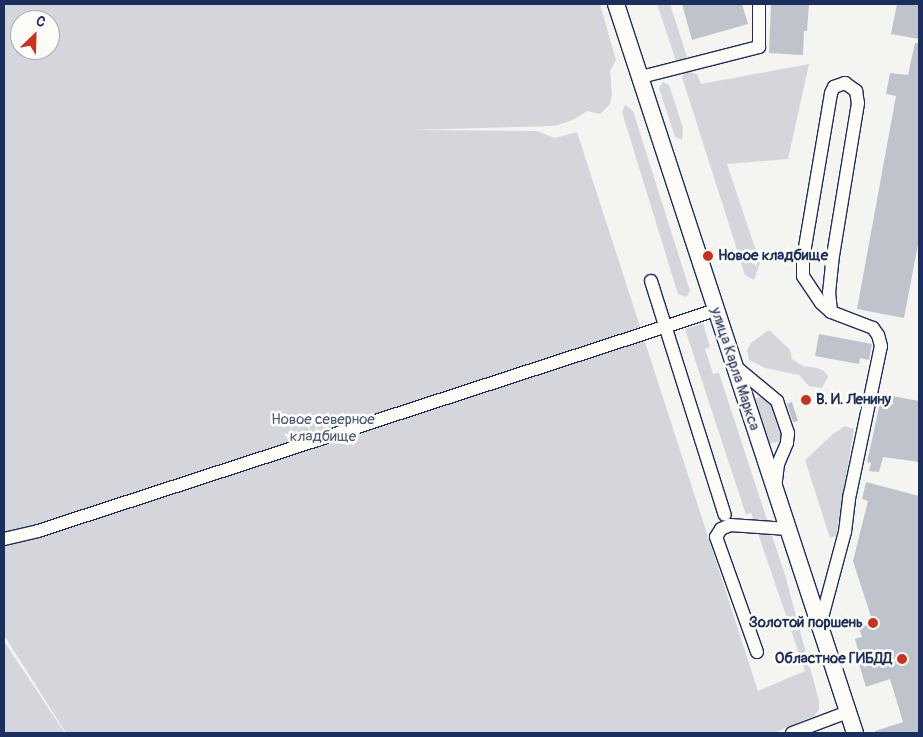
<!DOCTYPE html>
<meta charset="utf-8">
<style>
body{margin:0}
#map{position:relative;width:923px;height:737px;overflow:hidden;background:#f4f4f1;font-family:Pangolin,sans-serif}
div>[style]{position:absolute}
.green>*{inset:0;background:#d4d6db}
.building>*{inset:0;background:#bfc3cc}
.roads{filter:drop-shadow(1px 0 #1b2f5e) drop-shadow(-1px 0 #1b2f5e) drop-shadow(0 1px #1b2f5e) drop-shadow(0 -1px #1b2f5e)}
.minor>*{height:12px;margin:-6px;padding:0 6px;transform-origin:6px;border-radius:6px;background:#fdfcf7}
.major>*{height:16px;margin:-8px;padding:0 8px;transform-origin:8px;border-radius:8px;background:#fdfcf7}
.dots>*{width:14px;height:14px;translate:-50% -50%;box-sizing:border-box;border:2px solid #fdfcf7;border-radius:50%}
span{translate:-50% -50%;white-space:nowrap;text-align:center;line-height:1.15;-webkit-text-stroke:5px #fdfcf7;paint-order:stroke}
.poi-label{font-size:15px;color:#1b2f5e;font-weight:700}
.left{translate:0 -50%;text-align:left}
.right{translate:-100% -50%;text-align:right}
.street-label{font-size:15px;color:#1b2f5e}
.park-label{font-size:15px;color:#49597d}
.frame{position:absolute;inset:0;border:5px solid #1b2f5e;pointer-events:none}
.north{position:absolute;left:10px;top:10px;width:50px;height:50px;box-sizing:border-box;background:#fdfcf7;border:1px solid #a3aaba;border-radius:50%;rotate:24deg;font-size:14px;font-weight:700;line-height:20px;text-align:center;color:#1b2f5e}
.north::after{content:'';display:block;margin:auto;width:18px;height:22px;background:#c8321e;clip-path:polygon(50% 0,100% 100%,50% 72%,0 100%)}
</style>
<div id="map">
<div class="green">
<i style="clip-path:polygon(evenodd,4px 4px,600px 4px,616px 60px,610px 71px,612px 94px,610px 104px,600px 114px,587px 111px,575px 119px,555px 126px,414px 130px,537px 131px,555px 138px,577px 132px,758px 691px,805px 671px,751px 513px,746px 515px,685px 329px,703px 323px,710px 347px,705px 349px,713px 374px,719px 373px,785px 575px,819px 701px,819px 710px,814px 716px,774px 733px,66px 733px,4px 635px,4px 4px,20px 20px,50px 20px,50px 50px,20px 50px,20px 20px)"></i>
<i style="clip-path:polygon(657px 4px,670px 4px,687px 57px,681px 62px,676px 61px)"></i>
<i style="clip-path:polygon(809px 64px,788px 159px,727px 164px,760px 263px,754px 280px,745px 275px,682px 77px,686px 71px,697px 74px,701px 84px)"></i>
<i style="clip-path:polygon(663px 82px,669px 85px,683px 128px,682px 140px,675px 137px,659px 88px)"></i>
<i style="clip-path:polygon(625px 105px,633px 111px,690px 291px,686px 297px,678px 294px,622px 112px)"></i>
<i style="clip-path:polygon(769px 330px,790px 350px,792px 359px,803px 366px,817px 368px,824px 371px,828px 377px,822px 388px,809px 386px,799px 375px,765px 368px,749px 360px,747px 350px,751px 343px)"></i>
<i style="clip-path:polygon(769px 395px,785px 440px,769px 444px,755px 398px)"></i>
<i style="clip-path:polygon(845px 426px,854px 429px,836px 536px,830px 538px,805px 460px,833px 434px)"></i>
<i style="clip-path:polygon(4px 641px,15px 658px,65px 733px,4px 733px)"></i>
</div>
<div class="building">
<i style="clip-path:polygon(682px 4px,742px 4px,748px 24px,692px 40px)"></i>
<i style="clip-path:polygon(771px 4px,809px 4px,807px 31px,804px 31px,803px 55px,769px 53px)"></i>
<i style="clip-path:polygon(897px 4px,919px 4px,919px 39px,891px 34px)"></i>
<i style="clip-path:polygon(915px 43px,919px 43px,919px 239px,904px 318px,857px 309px,896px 96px,886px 94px,890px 73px,908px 75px)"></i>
<i style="clip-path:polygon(819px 334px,872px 344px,869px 360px,860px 358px,859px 364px,815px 356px)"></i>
<i style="clip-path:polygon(882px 394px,919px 401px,919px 462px,883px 457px,879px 472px,869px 471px,871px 463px,867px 462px)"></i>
<i style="clip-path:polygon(792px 402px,798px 421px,793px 422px,787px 404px)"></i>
<i style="clip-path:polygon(866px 482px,919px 496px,919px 733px,875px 733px,875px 731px,903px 722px,890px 679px,866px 687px,855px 651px,858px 650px,855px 639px,862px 637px,859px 628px,873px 623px,853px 561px,868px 501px,862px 499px)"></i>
</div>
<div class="roads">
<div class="minor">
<i style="left:641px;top:77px;width:122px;rotate:-14.3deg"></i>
<i style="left:759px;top:47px;width:43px;rotate:-90deg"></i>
<i style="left:651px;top:281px;width:245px;rotate:72.5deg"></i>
<i style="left:735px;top:366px;width:55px;rotate:39.8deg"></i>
<i style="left:777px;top:401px;width:34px;rotate:71deg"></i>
<i style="left:788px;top:433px;width:10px;rotate:96deg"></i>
<i style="left:787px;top:443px;width:23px;rotate:113deg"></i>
<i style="left:778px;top:464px;width:23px;rotate:97deg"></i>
<i style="left:4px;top:539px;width:35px;rotate:-13deg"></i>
<i style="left:38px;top:531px;width:713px;rotate:-18.05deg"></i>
<i style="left:820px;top:625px;width:96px;rotate:-75deg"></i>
<i style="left:845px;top:532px;width:38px;rotate:-83deg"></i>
<i style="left:850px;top:494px;width:151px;rotate:-78.2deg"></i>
<i style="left:881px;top:346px;width:11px;rotate:-105deg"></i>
<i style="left:878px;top:335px;width:9px;rotate:-126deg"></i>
<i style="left:873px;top:328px;width:45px;rotate:-159.1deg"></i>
<i style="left:831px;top:312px;width:13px;rotate:-138deg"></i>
<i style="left:821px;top:303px;width:32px;rotate:-124deg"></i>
<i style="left:803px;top:276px;width:17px;rotate:-90deg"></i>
<i style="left:803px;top:259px;width:168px;rotate:-80.4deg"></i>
<i style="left:831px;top:93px;width:7px;rotate:-63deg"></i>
<i style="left:834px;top:87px;width:12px;rotate:-20deg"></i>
<i style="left:845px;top:83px;width:14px;rotate:36deg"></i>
<i style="left:856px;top:91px;width:12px;rotate:81deg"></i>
<i style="left:858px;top:103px;width:154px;rotate:99.3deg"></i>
<i style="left:833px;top:255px;width:37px;rotate:96deg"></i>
<i style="left:829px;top:292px;width:20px;rotate:84deg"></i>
<i style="left:757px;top:652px;width:122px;rotate:-109.6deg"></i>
<i style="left:716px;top:537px;width:9px;rotate:-58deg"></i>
<i style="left:721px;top:529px;width:10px;rotate:-24deg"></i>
<i style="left:730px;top:525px;width:58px;rotate:3.9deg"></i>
<i style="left:792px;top:733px;width:60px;rotate:-20.6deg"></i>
</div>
<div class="major">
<i style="left:616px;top:4px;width:767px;rotate:71.85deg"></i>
</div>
</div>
<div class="dots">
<i style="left:708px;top:256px;background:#c8321e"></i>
<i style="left:806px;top:400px;background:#c8321e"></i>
<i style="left:873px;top:623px;background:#c8321e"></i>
<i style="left:902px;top:659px;background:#c8321e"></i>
</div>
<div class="poi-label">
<span class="left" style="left:718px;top:256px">Новое кладбище</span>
<span class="left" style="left:816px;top:400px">В. И. Ленину</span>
<span class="right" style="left:863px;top:623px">Золотой поршень</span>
<span class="right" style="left:892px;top:659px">Областное ГИБДД</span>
</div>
<div class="street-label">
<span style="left:735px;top:369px;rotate:72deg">улица Карла Маркса</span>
</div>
<div class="park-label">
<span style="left:323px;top:428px">Новое северное<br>кладбище</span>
</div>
<div class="frame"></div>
<div class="north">С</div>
</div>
